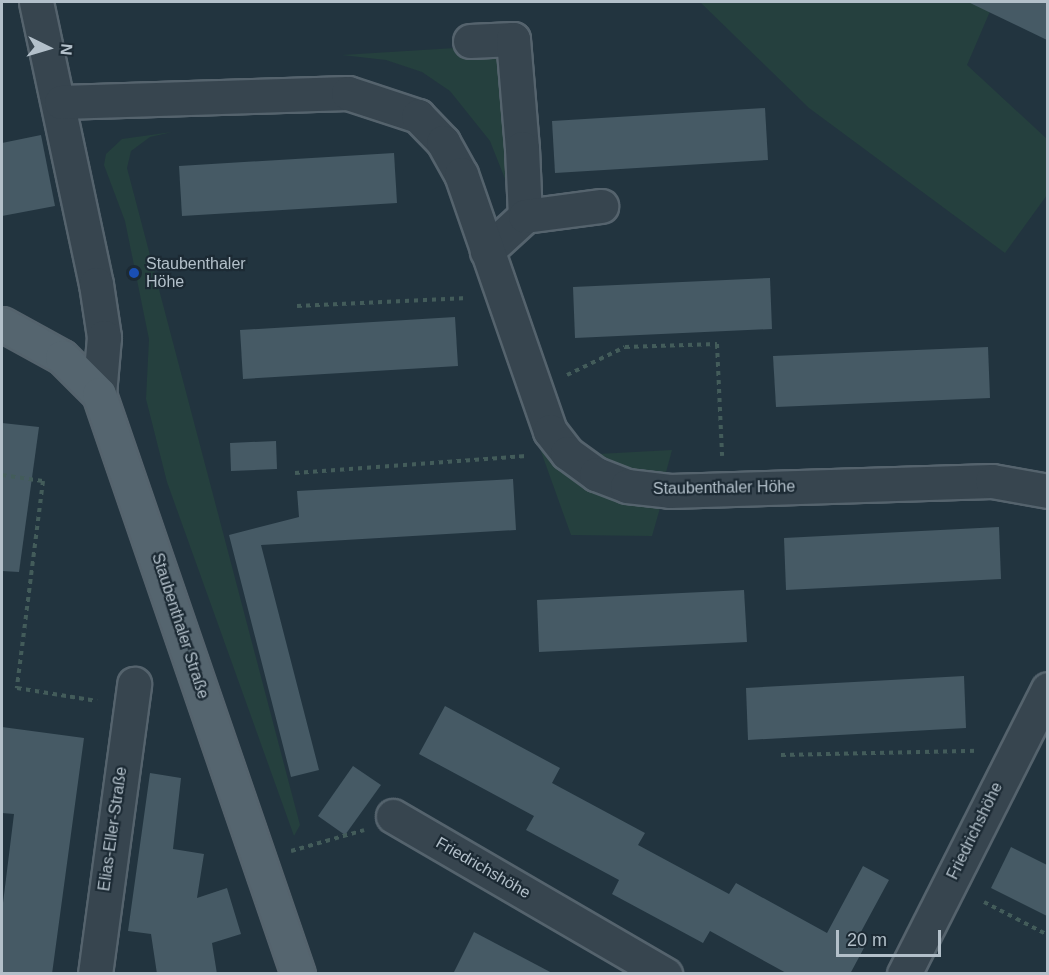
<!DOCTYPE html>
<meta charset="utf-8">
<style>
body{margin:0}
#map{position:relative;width:1049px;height:975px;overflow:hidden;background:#22343f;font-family:Helvetica,sans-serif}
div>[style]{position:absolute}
.green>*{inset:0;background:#25403e}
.building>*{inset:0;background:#465a65}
.path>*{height:4px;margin-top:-2px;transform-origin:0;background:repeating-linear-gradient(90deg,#435c5a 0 4.5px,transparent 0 9px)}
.roads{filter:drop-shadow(2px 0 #55636d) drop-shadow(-2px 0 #55636d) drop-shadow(0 2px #55636d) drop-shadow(0 -2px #55636d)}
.minor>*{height:33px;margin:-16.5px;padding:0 16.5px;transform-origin:16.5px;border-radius:16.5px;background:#37454f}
.major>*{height:33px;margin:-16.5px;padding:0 16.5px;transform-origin:16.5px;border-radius:16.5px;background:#55656f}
.dots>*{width:16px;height:16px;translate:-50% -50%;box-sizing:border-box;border:3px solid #1c2a34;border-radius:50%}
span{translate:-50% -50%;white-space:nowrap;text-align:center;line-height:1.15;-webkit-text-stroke:4.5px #1c2a34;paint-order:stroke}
.poi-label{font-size:16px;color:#b3c0ca}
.left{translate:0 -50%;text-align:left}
.street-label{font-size:16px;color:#b3c0ca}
.frame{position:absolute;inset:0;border:3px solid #b3c0ca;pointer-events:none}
.north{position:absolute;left:18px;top:18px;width:60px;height:60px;-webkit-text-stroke:4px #1c2a34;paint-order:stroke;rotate:95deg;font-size:16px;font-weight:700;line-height:24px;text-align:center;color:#b3c0ca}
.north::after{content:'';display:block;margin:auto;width:21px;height:27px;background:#b3c0ca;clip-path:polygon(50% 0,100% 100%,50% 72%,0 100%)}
.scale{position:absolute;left:836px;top:930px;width:105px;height:27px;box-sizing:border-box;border:3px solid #b3c0ca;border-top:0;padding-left:8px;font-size:18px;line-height:21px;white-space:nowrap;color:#b3c0ca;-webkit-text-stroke:4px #1c2a34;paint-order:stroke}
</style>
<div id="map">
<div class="green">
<i style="clip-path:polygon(700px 2px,994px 2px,967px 65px,1047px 139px,1047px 195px,1005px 253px,809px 108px)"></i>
<i style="clip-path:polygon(504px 45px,515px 204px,490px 141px,450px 91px,422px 72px,386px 60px,342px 55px)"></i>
<i style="clip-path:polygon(172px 132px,150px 137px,131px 151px,127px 168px,300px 825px,294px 836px,167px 482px,146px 399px,149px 339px,125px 221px,104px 165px,106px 154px,122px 139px)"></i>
<i style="clip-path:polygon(529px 418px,594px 491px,629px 505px,660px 508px,652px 536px,571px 535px)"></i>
<i style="clip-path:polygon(672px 450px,665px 476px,622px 469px,598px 454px)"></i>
</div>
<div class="building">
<i style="clip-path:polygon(968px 2px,1047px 2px,1047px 40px)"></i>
<i style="clip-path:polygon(765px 108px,768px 160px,555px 173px,552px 121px)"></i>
<i style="clip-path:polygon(41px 135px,55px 206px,2px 216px,2px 143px)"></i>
<i style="clip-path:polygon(394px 153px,397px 203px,182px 216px,179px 166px)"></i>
<i style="clip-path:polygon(770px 278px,772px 329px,575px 338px,573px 287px)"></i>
<i style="clip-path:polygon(455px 317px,458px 366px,243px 379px,240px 330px)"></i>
<i style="clip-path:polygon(988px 347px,990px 398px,776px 407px,773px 356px)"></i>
<i style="clip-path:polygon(2px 423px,39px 427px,19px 572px,2px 571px)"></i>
<i style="clip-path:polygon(276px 441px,277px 469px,231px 471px,230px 443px)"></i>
<i style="clip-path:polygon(513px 479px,516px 530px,261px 545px,319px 770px,291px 777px,229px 535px,299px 517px,297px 491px)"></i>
<i style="clip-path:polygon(999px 527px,1001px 579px,786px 590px,784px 538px)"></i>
<i style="clip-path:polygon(744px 590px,747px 642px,539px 652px,537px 600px)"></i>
<i style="clip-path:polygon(964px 676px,966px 728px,748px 740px,746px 688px)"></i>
<i style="clip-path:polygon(445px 706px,560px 768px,552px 783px,645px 833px,638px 845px,729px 894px,736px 883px,827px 933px,863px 866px,889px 880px,856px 941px,865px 946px,850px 974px,788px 974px,710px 931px,703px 943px,612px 894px,619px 880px,526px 830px,534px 816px,419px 754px)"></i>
<i style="clip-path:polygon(2px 727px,84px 738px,52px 974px,2px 974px,2px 911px,14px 814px,2px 813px)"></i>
<i style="clip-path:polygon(353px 766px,381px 785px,345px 835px,318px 816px)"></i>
<i style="clip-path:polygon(150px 773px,181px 778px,173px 849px,204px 854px,197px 898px,227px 888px,241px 934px,212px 943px,217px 974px,157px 974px,151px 934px,128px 931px)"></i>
<i style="clip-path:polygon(1011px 847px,1047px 865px,1047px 916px,991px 888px)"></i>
<i style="clip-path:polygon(474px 932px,554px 974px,453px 974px)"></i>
</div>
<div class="path">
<i style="left:297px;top:306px;width:171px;rotate:-2.7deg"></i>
<i style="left:567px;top:375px;width:64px;rotate:-25.8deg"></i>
<i style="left:625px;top:347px;width:92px;rotate:-1.9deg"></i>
<i style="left:717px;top:344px;width:112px;rotate:87.4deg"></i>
<i style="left:295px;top:473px;width:232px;rotate:-4.2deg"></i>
<i style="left:2px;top:475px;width:41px;rotate:8.3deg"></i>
<i style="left:43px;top:481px;width:209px;rotate:97.2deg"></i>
<i style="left:17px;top:688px;width:81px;rotate:9.2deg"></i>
<i style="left:781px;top:755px;width:197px;rotate:-1.2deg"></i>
<i style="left:291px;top:851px;width:76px;rotate:-16deg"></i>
<i style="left:984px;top:902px;width:72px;rotate:27.3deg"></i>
</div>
<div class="roads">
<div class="minor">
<i style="left:36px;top:2px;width:288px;rotate:78deg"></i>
<i style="left:96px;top:284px;width:54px;rotate:81.4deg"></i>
<i style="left:104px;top:337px;width:57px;rotate:95deg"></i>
<i style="left:470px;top:41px;width:43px;rotate:-2.7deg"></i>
<i style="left:513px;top:39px;width:109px;rotate:85.3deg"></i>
<i style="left:522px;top:148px;width:68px;rotate:87.5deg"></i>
<i style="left:525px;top:216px;width:52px;rotate:137.4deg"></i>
<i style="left:61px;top:102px;width:287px;rotate:-1.8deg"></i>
<i style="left:348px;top:93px;width:74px;rotate:18.2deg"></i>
<i style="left:418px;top:116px;width:36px;rotate:46deg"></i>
<i style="left:443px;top:142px;width:37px;rotate:61deg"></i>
<i style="left:461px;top:174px;width:272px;rotate:70.9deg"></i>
<i style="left:550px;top:431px;width:28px;rotate:52deg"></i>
<i style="left:567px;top:453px;width:36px;rotate:36deg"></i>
<i style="left:596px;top:474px;width:33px;rotate:21deg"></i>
<i style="left:627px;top:486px;width:43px;rotate:6.6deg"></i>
<i style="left:670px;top:491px;width:322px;rotate:-1.8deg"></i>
<i style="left:992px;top:481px;width:57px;rotate:10.1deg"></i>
<i style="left:525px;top:216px;width:77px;rotate:-7.5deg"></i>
<i style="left:393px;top:816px;width:315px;rotate:30.2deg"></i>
<i style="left:95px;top:974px;width:293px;rotate:-82.3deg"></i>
<i style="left:904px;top:974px;width:319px;rotate:-63.2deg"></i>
</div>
<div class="major">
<i style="left:2px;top:324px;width:68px;rotate:28.8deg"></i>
<i style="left:62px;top:357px;width:52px;rotate:45deg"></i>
<i style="left:99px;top:394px;width:613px;rotate:71.06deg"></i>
</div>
</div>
<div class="dots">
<i style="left:134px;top:273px;background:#1a4fb4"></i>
</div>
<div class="poi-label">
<span class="left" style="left:146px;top:273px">Staubenthaler<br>Höhe</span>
</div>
<div class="street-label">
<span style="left:724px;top:488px;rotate:-1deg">Staubenthaler Höhe</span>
<span style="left:180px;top:626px;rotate:72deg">Staubenthaler Straße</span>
<span style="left:113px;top:829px;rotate:-82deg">Elias-Eller-Straße</span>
<span style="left:975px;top:831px;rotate:-64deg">Friedrichshöhe</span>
<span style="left:483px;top:868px;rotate:30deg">Friedrichshöhe</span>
</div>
<div class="frame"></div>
<div class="north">N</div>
<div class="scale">20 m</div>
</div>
